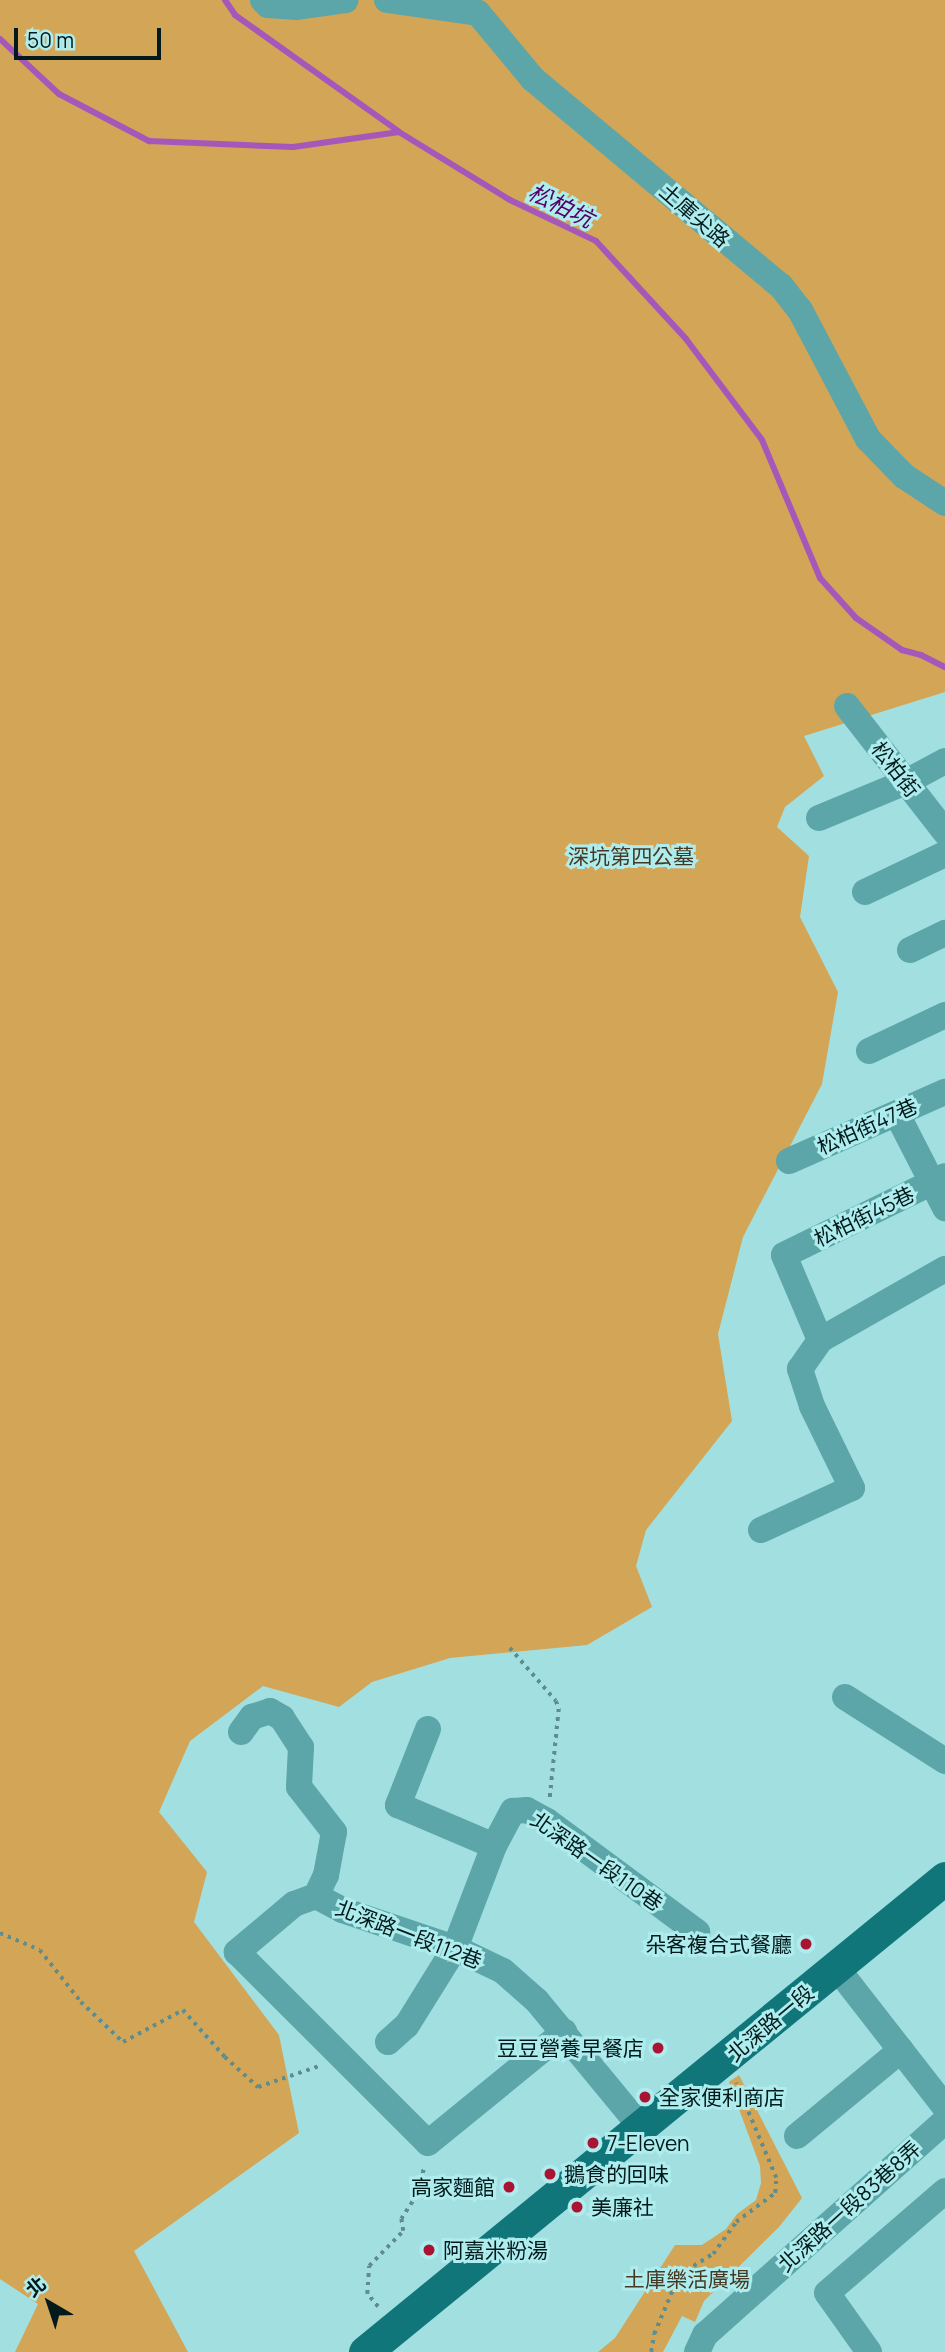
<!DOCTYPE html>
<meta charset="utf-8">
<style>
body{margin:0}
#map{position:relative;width:945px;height:2352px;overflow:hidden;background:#a2dfe1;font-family:Manrope,"Noto Sans TC",sans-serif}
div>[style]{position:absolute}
.green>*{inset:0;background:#d3a556}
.stream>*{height:6px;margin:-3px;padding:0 3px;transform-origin:3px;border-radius:3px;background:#a557ba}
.path>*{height:3.5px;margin-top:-1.75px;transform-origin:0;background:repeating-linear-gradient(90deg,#5f8c8d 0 3.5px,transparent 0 8.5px)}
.minor>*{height:26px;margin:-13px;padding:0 13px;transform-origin:13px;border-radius:13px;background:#5ca6a9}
.major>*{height:33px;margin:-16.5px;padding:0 16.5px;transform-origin:16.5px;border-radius:16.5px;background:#10767a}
.dots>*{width:19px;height:19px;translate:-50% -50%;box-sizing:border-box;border:4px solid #aeecee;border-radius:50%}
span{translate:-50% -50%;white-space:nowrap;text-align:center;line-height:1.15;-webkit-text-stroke:6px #aeecee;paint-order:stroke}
.street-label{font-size:21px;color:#021a1b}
.park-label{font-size:21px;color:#463923}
.poi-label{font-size:21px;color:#021a1b}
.right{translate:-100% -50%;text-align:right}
.left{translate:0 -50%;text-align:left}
.water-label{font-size:23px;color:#520064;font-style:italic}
.north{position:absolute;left:14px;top:2268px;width:70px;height:70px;-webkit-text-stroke:5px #aeecee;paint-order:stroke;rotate:321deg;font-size:19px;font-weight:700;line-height:28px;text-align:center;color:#021a1b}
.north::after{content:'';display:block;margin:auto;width:24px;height:32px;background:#021a1b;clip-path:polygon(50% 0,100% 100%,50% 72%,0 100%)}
.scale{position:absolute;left:14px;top:28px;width:147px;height:32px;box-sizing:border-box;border:4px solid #021a1b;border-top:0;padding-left:9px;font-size:21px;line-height:24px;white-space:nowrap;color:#021a1b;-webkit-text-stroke:5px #aeecee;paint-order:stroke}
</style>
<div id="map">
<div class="green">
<i style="clip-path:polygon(0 0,945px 0,945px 692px,804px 736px,824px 776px,785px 807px,777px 827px,809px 856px,800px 917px,838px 992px,822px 1084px,743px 1237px,718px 1334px,732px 1421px,646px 1530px,636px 1566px,652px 1607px,587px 1645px,450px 1658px,372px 1682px,339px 1707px,263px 1686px,190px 1741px,159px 1812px,207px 1872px,194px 1922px,279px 2035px,299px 2133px,134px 2251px,188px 2352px,15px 2352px,38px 2304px,0 2279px)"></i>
<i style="clip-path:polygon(739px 2075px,802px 2198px,779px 2227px,704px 2301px,695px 2322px,682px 2316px,663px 2352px,598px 2352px,615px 2338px,675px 2245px,702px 2245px,726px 2229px,737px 2214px,756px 2200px,761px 2183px,760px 2166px,729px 2082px)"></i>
</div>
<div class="stream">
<i style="left:225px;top:0;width:18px;rotate:56deg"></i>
<i style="left:235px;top:15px;width:200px;rotate:35.4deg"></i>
<i style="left:0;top:39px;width:81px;rotate:43deg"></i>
<i style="left:59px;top:94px;width:102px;rotate:27.6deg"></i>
<i style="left:149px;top:141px;width:144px;rotate:2.4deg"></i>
<i style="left:293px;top:147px;width:107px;rotate:-8.1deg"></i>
<i style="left:399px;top:132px;width:130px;rotate:31.5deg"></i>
<i style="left:510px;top:200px;width:95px;rotate:25.5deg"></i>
<i style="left:596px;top:241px;width:133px;rotate:47.4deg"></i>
<i style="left:686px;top:339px;width:126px;rotate:53deg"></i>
<i style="left:762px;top:440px;width:150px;rotate:67.2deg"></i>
<i style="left:820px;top:578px;width:54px;rotate:48deg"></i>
<i style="left:856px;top:618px;width:56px;rotate:34.8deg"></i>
<i style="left:902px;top:650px;width:20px;rotate:15deg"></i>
<i style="left:921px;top:655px;width:27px;rotate:27deg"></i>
</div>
<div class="path">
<i style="left:510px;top:1648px;width:70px;rotate:49deg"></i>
<i style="left:556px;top:1701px;width:9px;rotate:69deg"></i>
<i style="left:559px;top:1709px;width:89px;rotate:95.8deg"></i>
<i style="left:0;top:1933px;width:43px;rotate:23deg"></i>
<i style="left:40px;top:1950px;width:66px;rotate:51.7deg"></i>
<i style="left:81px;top:2002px;width:58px;rotate:43.6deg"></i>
<i style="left:123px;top:2042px;width:68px;rotate:-28.1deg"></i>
<i style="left:183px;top:2010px;width:63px;rotate:48.2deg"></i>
<i style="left:225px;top:2057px;width:45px;rotate:42.3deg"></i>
<i style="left:258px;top:2087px;width:65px;rotate:-19deg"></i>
<i style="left:378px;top:2307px;width:17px;rotate:-130deg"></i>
<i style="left:367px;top:2294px;width:28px;rotate:-86deg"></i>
<i style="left:369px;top:2266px;width:49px;rotate:-45.8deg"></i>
<i style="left:403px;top:2231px;width:12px;rotate:-99deg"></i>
<i style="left:401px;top:2219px;width:35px;rotate:-57deg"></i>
<i style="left:420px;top:2190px;width:25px;rotate:-81deg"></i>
<i style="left:651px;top:2352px;width:18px;rotate:-81deg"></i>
<i style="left:654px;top:2334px;width:64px;rotate:-67deg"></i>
<i style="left:679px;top:2275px;width:40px;rotate:-32deg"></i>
<i style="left:713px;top:2254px;width:39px;rotate:-54deg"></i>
<i style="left:736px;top:2222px;width:49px;rotate:-36.6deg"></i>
<i style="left:775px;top:2193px;width:15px;rotate:-86deg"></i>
<i style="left:776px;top:2178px;width:103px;rotate:-112.8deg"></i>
</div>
<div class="minor">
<i style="left:263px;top:0;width:7px;rotate:45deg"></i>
<i style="left:268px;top:5px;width:29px;rotate:4deg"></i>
<i style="left:297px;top:7px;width:49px;rotate:-8.1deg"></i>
<i style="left:387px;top:0;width:92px;rotate:8.1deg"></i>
<i style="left:478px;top:13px;width:86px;rotate:50.2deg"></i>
<i style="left:533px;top:79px;width:323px;rotate:39.9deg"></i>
<i style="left:781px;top:286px;width:31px;rotate:52deg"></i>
<i style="left:800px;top:310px;width:146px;rotate:62.2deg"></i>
<i style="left:868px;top:439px;width:52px;rotate:45.8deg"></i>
<i style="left:904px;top:476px;width:49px;rotate:33.4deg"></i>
<i style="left:847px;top:706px;width:160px;rotate:52.1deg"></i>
<i style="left:819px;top:818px;width:94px;rotate:-22.5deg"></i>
<i style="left:906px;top:782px;width:44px;rotate:-28.3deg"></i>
<i style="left:865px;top:892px;width:89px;rotate:-25.4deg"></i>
<i style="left:910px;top:950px;width:39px;rotate:-26deg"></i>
<i style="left:869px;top:1051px;width:84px;rotate:-25.3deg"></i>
<i style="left:897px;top:1114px;width:106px;rotate:62.9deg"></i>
<i style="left:789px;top:1161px;width:171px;rotate:-23.9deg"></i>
<i style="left:820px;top:1340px;width:92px;rotate:-113deg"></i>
<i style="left:784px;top:1255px;width:179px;rotate:-26.1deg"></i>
<i style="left:761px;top:1530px;width:100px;rotate:-24.8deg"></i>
<i style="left:852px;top:1488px;width:91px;rotate:-116deg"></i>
<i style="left:812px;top:1406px;width:39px;rotate:-108deg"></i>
<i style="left:800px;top:1369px;width:35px;rotate:-55deg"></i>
<i style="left:820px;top:1340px;width:144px;rotate:-29.6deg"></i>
<i style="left:845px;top:1697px;width:119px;rotate:32.6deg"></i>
<i style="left:428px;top:1729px;width:82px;rotate:111.5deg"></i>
<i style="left:398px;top:1805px;width:104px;rotate:23.1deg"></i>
<i style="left:241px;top:1732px;width:19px;rotate:-54deg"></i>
<i style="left:252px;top:1717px;width:19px;rotate:-18deg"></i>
<i style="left:270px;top:1711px;width:14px;rotate:30deg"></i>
<i style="left:282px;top:1718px;width:35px;rotate:57deg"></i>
<i style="left:301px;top:1747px;width:40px;rotate:92.9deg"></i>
<i style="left:299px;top:1787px;width:57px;rotate:52.1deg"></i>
<i style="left:334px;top:1832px;width:44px;rotate:100.5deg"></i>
<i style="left:326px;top:1875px;width:23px;rotate:115deg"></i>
<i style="left:316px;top:1896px;width:30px;rotate:28deg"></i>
<i style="left:342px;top:1910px;width:119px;rotate:18.6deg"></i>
<i style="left:455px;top:1948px;width:53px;rotate:25.6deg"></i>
<i style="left:503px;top:1971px;width:45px;rotate:41.4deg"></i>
<i style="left:537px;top:2001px;width:163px;rotate:50.5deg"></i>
<i style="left:316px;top:1896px;width:23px;rotate:160deg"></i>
<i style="left:294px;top:1904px;width:75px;rotate:139.9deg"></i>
<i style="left:237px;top:1952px;width:270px;rotate:45deg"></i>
<i style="left:428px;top:2143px;width:176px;rotate:-39.2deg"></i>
<i style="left:836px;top:1967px;width:177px;rotate:52.1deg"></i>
<i style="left:388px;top:2042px;width:25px;rotate:-42deg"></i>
<i style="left:407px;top:2025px;width:91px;rotate:-58.1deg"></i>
<i style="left:455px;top:1948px;width:109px;rotate:-69.1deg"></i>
<i style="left:494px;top:1846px;width:40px;rotate:-62deg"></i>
<i style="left:513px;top:1811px;width:14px;rotate:-4deg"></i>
<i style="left:527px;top:1810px;width:23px;rotate:29deg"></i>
<i style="left:547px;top:1821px;width:187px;rotate:36.5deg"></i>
<i style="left:797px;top:2136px;width:135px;rotate:-39.6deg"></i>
<i style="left:697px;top:2352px;width:19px;rotate:-65deg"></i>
<i style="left:705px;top:2335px;width:322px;rotate:-41.7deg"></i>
<i style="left:869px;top:2352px;width:72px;rotate:-125.4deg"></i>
<i style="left:827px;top:2293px;width:156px;rotate:-40.8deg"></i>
</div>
<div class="major">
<i style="left:365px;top:2352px;width:749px;rotate:-39.26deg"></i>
</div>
<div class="dots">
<i style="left:806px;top:1944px;background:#aa1432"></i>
<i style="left:658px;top:2048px;background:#aa1432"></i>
<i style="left:645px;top:2097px;background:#aa1432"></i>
<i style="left:593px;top:2143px;background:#aa1432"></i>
<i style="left:550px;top:2174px;background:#aa1432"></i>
<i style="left:509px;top:2187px;background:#aa1432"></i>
<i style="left:577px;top:2207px;background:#aa1432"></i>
<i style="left:429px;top:2250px;background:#aa1432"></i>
</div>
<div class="street-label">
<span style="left:695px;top:215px;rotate:41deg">土庫尖路</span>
<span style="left:896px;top:769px;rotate:52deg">松柏街</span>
<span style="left:867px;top:1126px;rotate:-24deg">松柏街47巷</span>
<span style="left:864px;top:1216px;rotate:-26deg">松柏街45巷</span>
<span style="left:597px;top:1861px;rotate:35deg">北深路一段110巷</span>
<span style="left:409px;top:1934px;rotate:21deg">北深路一段112巷</span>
<span style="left:770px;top:2023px;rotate:-40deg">北深路一段</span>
<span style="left:849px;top:2206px;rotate:-42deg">北深路一段83巷8弄</span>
</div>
<div class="park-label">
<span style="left:631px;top:856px">深坑第四公墓</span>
<span style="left:687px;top:2279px">土庫樂活廣場</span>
</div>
<div class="poi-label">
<span class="right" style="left:792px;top:1944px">朵客複合式餐廳</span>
<span class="right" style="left:644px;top:2048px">豆豆營養早餐店</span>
<span class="left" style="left:659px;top:2097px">全家便利商店</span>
<span class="left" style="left:607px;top:2143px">7-Eleven</span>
<span class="left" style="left:564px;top:2174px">鵝食的回味</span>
<span class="right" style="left:495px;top:2187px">高家麵館</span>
<span class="left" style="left:591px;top:2207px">美廉社</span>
<span class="left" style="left:443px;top:2250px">阿嘉米粉湯</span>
</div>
<div class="water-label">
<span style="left:561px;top:205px;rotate:26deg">松柏坑</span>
</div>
<div class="north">北</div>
<div class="scale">50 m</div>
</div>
